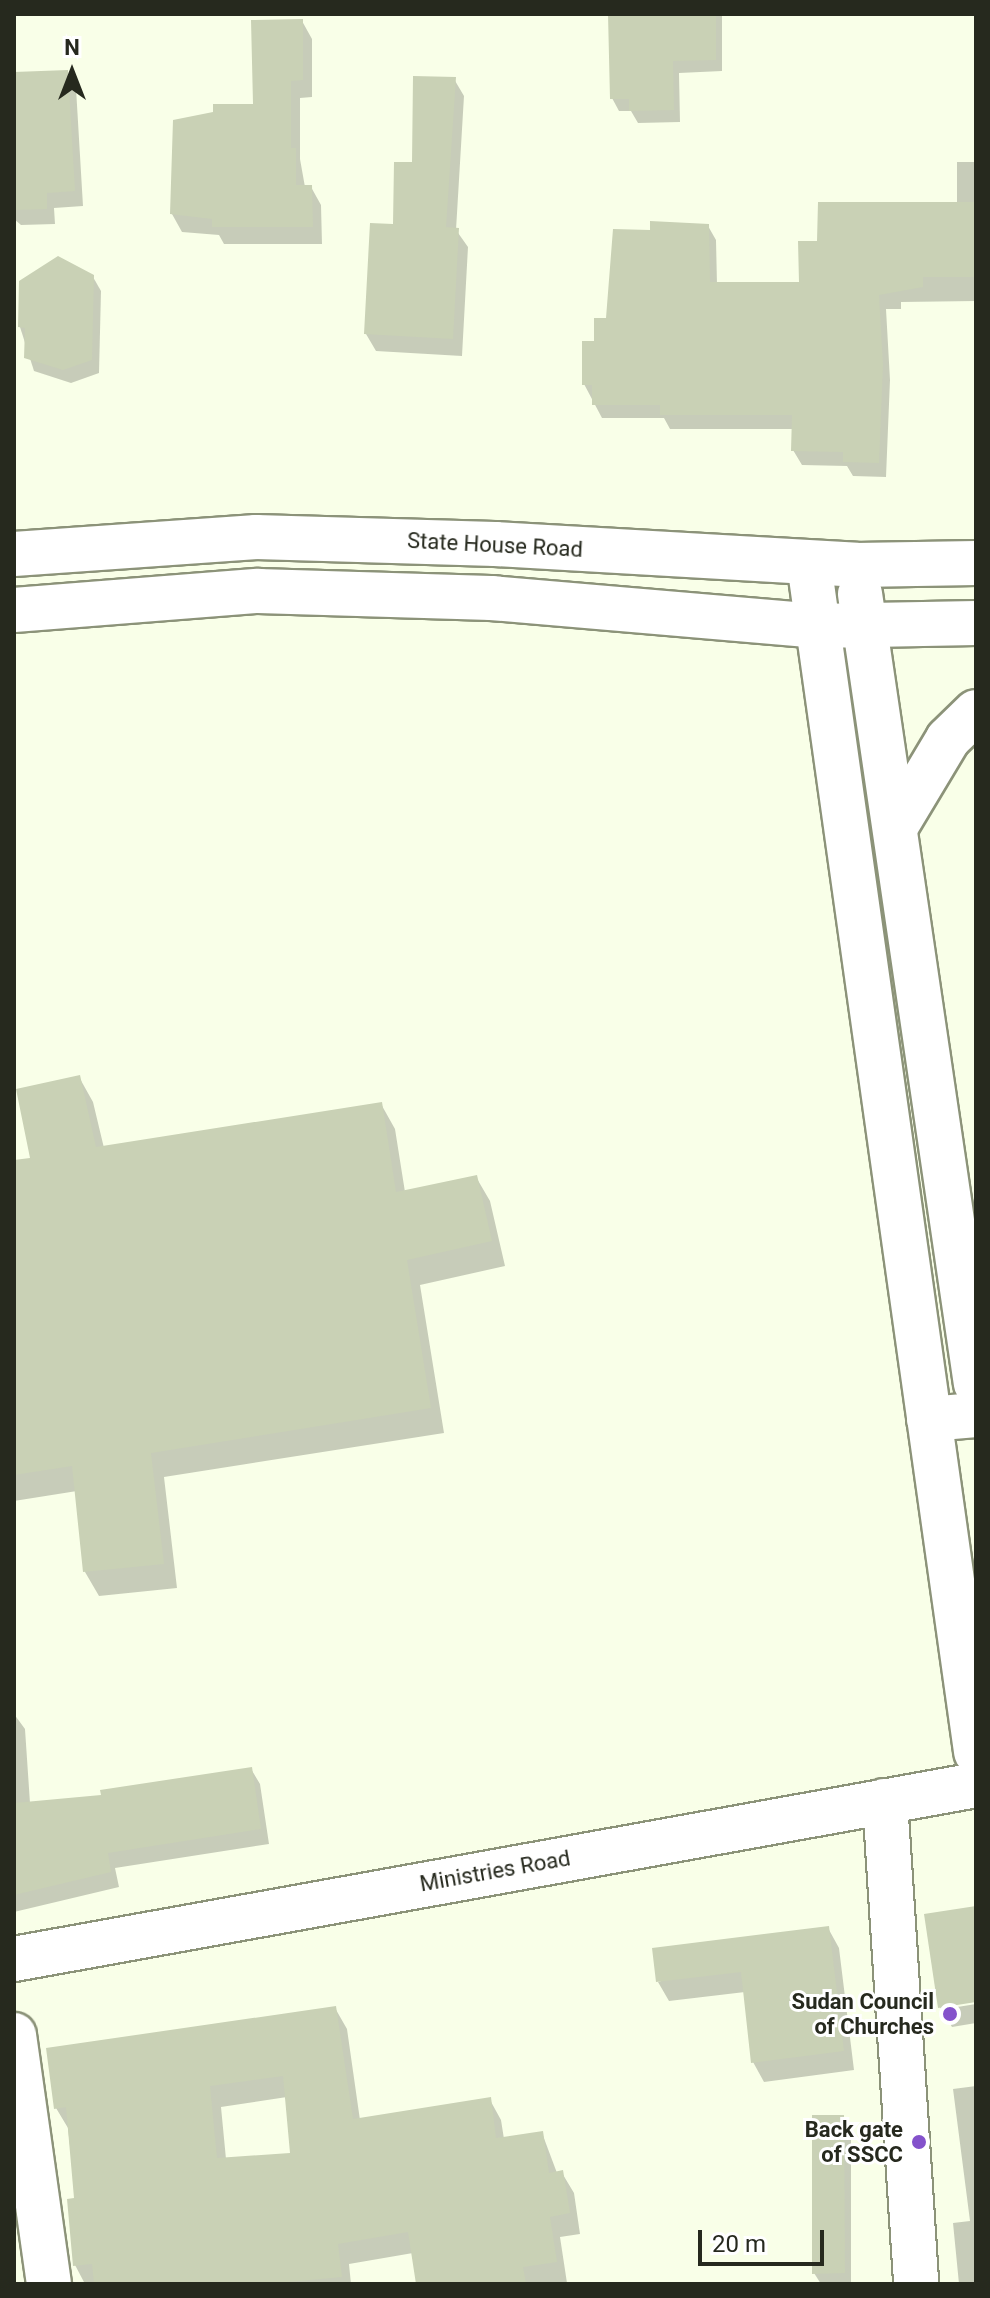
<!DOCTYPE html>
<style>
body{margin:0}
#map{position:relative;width:990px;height:2298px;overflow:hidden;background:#f9ffe8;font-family:Roboto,sans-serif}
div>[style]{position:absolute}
.shadow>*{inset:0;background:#0003}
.building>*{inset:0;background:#c9d1b5}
.roads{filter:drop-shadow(2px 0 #8c9379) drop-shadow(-2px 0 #8c9379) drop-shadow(0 2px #8c9379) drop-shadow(0 -2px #8c9379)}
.minor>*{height:44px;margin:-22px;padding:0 22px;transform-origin:22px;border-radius:22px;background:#fff}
.major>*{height:44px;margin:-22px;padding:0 22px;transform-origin:22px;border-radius:22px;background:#fff}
.dots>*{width:22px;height:22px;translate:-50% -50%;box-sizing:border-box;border:4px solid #fff;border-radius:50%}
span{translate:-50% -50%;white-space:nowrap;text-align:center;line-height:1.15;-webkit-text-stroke:6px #fff;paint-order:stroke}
.street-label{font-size:22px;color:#26291e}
.poi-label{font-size:22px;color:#26291e;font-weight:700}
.right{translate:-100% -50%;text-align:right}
.frame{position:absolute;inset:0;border:16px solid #26291e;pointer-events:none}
.north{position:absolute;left:32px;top:32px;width:80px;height:80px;-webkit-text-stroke:6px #fff;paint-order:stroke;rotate:0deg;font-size:22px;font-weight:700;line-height:32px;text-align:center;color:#26291e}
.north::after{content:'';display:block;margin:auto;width:28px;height:36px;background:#26291e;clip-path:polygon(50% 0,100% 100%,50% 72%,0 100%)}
.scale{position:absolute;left:698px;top:2230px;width:126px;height:36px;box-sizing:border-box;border:4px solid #26291e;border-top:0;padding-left:10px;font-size:24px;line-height:28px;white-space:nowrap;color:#26291e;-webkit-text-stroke:6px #fff;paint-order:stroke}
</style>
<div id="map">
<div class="shadow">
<i style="clip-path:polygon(610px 14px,722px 14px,722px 71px,679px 73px,680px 122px,638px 123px,631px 111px,619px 111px,612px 98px)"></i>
<i style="clip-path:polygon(302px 21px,312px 39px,312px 97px,300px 98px,300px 159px,305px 187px,311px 187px,321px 205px,322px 244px,224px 244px,219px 235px,182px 232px,172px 214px,255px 106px)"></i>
<i style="clip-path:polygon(67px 72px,76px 88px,83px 206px,54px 208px,55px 224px,21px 225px,14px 219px,14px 74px)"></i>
<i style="clip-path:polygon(454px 79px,464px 96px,456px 230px,468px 247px,462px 356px,376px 351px,366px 334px,395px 226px,413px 164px)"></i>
<i style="clip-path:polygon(957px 162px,976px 162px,976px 301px,901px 302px,901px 309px,886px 309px,890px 380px,886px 477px,853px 476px,847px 466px,802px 465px,793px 450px,794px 429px,670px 429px,664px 418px,602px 418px,584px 384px,596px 343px,652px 232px,708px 226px,716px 240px,717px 284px,801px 284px,819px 243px,957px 204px)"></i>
<i style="clip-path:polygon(93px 277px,101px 291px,99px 373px,71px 383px,34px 371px,20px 327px)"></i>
<i style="clip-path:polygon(79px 1077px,93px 1102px,104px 1148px,381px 1104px,395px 1129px,405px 1192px,476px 1177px,490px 1201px,505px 1266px,420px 1285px,444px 1433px,164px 1477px,177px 1588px,99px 1596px,85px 1572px,77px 1491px,14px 1501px,14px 1162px,33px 1159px)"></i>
<i style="clip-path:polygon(14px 1714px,25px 1729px,30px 1803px,103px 1797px,251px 1769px,260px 1784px,269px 1844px,115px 1868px,119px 1887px,14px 1912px)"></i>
<i style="clip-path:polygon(976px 1907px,976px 2000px,945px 2005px,945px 2009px,976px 2004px,976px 2023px,952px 2027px,940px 2007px)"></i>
<i style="clip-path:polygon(828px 1928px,839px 1948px,854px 2070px,764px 2082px,753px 2062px,745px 1992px,669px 2001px,658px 1982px)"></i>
<i style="clip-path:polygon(evenodd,335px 2008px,347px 2029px,360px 2120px,490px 2100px,501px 2120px,504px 2139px,542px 2133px,557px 2173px,562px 2173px,574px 2193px,580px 2234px,560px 2237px,567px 2283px,418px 2284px,413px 2253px,349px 2264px,351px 2284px,85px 2284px,75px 2265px,76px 2200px,68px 2128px,56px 2108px,335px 2008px,287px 2097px,293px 2155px,226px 2159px,221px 2107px,287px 2097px)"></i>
<i style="clip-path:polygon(976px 2086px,976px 2284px,959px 2284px,953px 2223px,970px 2221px,953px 2089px)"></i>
<i style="clip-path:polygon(843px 2117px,851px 2130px,851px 2284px,821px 2284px,814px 2273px)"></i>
</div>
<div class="building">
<i style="clip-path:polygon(608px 14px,716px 14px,716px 60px,673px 61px,674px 110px,629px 111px,629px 99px,610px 99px)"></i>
<i style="clip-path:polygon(303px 19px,303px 80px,291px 81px,291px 148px,296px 148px,296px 185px,312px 185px,313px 227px,212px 227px,212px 219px,170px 214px,173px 120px,213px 112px,213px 104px,253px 104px,251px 20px)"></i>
<i style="clip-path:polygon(68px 70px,75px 191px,47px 193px,47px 209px,14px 210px,14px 72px)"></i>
<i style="clip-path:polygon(413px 76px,456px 77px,446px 227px,459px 228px,453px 339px,364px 334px,370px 223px,393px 224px,394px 162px,412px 162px)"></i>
<i style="clip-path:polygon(818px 202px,976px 202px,976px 277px,923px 277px,923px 287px,879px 295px,883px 365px,879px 463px,843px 462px,843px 452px,791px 451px,792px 415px,660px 415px,660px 405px,592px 405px,592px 385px,582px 385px,582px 341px,594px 341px,594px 318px,606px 318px,613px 229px,650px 230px,650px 221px,709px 224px,710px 282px,799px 282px,798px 241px,817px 241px)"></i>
<i style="clip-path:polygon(58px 256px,94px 275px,92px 360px,63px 370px,24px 358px,25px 328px,18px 327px,19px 281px)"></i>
<i style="clip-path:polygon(80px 1075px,96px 1147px,382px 1102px,396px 1192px,477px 1175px,492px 1241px,407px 1260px,431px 1408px,151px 1453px,164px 1564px,83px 1572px,72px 1466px,14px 1475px,14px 1160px,30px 1158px,16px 1089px)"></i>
<i style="clip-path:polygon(252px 1767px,261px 1829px,108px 1853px,111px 1872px,14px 1895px,14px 1803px,101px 1795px,100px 1790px)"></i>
<i style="clip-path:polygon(976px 1906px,976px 2002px,938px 2008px,924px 1914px)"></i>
<i style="clip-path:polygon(829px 1926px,844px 2051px,751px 2063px,741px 1972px,656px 1982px,652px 1948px)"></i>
<i style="clip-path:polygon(evenodd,336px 2006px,353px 2119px,491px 2097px,496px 2138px,543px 2131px,549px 2173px,563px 2170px,570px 2213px,550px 2217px,557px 2262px,523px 2267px,526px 2284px,416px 2284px,408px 2232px,338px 2244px,342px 2277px,267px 2284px,94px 2284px,92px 2264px,73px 2266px,67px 2199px,74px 2198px,66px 2107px,54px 2109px,46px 2048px,336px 2006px,283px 2076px,290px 2153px,217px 2158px,210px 2086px,283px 2076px)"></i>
<i style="clip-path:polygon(812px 2115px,844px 2115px,845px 2273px,812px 2274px)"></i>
</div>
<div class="roads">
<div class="minor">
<i style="left:885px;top:1801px;width:484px;rotate:86.3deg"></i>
<i style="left:14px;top:2035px;width:251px;rotate:82deg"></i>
</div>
<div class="major">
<i style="left:14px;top:554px;width:243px;rotate:-4deg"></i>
<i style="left:256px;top:537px;width:239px;rotate:1.7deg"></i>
<i style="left:495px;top:544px;width:362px;rotate:3.3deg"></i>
<i style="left:856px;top:565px;width:120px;rotate:-1deg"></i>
<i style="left:809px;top:563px;width:1201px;rotate:82deg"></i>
<i style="left:860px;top:594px;width:798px;rotate:81.65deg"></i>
<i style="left:14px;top:610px;width:245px;rotate:-4.5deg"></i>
<i style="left:258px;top:591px;width:233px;rotate:1.7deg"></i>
<i style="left:491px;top:598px;width:327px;rotate:4.9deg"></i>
<i style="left:817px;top:626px;width:159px;rotate:-1.1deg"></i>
<i style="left:896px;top:826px;width:101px;rotate:-59.1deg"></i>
<i style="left:948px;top:739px;width:39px;rotate:-44deg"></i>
<i style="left:929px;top:1419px;width:47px;rotate:-4.9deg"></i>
<i style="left:14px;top:1959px;width:978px;rotate:-10.25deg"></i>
</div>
</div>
<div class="dots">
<i style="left:950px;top:2014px;background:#8452cb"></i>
<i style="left:919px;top:2142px;background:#8452cb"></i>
</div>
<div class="street-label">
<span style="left:495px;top:545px;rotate:3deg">State House Road</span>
<span style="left:495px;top:1871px;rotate:-10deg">Ministries Road</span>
</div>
<div class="poi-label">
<span class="right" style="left:934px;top:2014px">Sudan Council<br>of Churches</span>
<span class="right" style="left:903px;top:2142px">Back gate<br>of SSCC</span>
</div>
<div class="frame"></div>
<div class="north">N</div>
<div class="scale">20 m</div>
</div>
